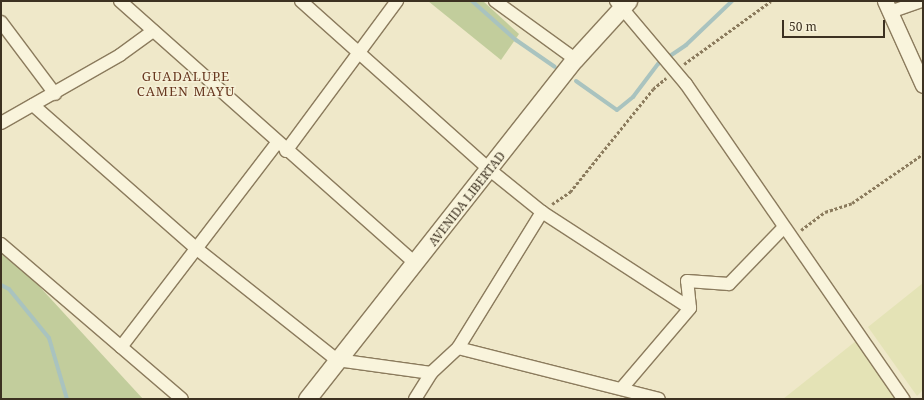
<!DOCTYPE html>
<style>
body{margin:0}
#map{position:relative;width:924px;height:400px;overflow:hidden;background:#efe8c9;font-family:"Noto Serif",serif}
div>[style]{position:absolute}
.farmland>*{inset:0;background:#e4e3b6}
.green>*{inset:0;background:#c2cd9c}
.stream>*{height:4px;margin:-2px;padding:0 2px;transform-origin:2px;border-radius:2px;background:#a9c3bf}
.path>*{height:2.5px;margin-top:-1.25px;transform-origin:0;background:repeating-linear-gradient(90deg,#8b7b5d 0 3px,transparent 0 5px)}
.roads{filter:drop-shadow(1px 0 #8b7b5d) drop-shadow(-1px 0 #8b7b5d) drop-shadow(0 1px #8b7b5d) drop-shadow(0 -1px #8b7b5d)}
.minor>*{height:12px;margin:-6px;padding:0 6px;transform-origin:6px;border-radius:6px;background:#f9f4dc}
.tertiary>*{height:15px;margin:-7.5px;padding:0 7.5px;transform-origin:7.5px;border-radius:7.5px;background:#f9f4dc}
.secondary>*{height:17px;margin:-8.5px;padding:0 8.5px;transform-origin:8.5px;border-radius:8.5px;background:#f9f4dc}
span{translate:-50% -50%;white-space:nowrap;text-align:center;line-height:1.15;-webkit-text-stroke:3px #f6f1d8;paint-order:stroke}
.street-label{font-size:12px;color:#3c3121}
.neighbourhood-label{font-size:13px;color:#683820;letter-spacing:1px}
.frame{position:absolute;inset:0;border:2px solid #3c3121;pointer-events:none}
.scale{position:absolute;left:782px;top:20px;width:103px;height:18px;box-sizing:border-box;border:2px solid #3c3121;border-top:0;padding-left:5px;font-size:12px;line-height:14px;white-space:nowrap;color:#3c3121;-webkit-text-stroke:3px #f6f1d8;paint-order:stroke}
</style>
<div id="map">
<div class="farmland">
<i style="clip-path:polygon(923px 283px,923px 390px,917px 396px,868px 327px)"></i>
<i style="clip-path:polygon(861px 337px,904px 399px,783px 399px)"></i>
</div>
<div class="green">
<i style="clip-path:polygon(428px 1px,483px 1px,519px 34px,501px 60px)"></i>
<i style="clip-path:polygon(1px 254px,27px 273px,143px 399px,1px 399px)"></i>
</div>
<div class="stream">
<i style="left:472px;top:1px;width:59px;rotate:41.6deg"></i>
<i style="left:516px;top:40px;width:47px;rotate:34.7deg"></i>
<i style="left:576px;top:81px;width:50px;rotate:35.3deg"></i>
<i style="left:617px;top:110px;width:21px;rotate:-39deg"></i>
<i style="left:633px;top:97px;width:41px;rotate:-52.9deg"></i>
<i style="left:658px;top:64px;width:34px;rotate:-34deg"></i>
<i style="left:686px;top:45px;width:64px;rotate:-43.7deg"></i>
<i style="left:1px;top:285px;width:9px;rotate:27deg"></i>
<i style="left:9px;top:289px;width:63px;rotate:50.8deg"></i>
<i style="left:49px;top:338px;width:64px;rotate:73.6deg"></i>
</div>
<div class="path">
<i style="left:684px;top:64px;width:107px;rotate:-35.9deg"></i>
<i style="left:552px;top:204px;width:22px;rotate:-34deg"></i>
<i style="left:570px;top:192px;width:132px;rotate:-51.1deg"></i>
<i style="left:653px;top:89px;width:17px;rotate:-40deg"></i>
<i style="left:801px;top:230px;width:30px;rotate:-37deg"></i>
<i style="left:825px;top:212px;width:28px;rotate:-18deg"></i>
<i style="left:852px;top:203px;width:86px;rotate:-34.6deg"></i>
</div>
<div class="roads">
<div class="minor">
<i style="left:120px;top:1px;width:396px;rotate:41.6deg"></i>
<i style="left:301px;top:1px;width:254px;rotate:41.8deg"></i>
<i style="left:490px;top:170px;width:67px;rotate:38.9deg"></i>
<i style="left:542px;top:212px;width:176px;rotate:33deg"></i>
<i style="left:495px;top:1px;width:99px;rotate:35.9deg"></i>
<i style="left:616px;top:1px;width:109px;rotate:49.9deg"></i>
<i style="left:686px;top:84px;width:383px;rotate:55.4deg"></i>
<i style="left:890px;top:12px;width:34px;rotate:-19deg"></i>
<i style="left:1px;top:22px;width:90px;rotate:53.1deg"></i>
<i style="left:33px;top:105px;width:218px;rotate:41.3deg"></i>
<i style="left:197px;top:249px;width:179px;rotate:38.4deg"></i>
<i style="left:337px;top:360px;width:95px;rotate:7.9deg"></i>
<i style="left:1px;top:123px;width:137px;rotate:-29.7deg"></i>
<i style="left:120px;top:55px;width:41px;rotate:-36deg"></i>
<i style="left:286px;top:151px;width:187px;rotate:-53.5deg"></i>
<i style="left:1px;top:244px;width:238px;rotate:40.6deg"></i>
<i style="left:121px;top:347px;width:255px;rotate:-52.6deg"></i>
<i style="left:458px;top:348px;width:207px;rotate:14.2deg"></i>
<i style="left:622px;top:388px;width:105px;rotate:-49.6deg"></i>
<i style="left:690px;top:308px;width:27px;rotate:-96deg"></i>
<i style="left:687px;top:281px;width:42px;rotate:4.1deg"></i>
<i style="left:729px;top:284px;width:78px;rotate:-46deg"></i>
<i style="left:415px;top:399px;width:31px;rotate:-58deg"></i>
<i style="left:431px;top:373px;width:37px;rotate:-43deg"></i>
<i style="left:458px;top:348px;width:160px;rotate:-58.3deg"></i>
</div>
<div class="tertiary">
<i style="left:885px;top:1px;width:92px;rotate:65.7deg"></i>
</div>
<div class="secondary">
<i style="left:307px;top:399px;width:433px;rotate:-51.8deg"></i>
<i style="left:575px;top:59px;width:79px;rotate:-47.6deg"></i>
</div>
</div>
<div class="street-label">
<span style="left:467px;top:199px;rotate:-52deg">AVENIDA LIBERTAD</span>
</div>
<div class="neighbourhood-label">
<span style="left:186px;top:84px">GUADALUPE<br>CAMEN MAYU</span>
</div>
<div class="frame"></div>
<div class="scale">50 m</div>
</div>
